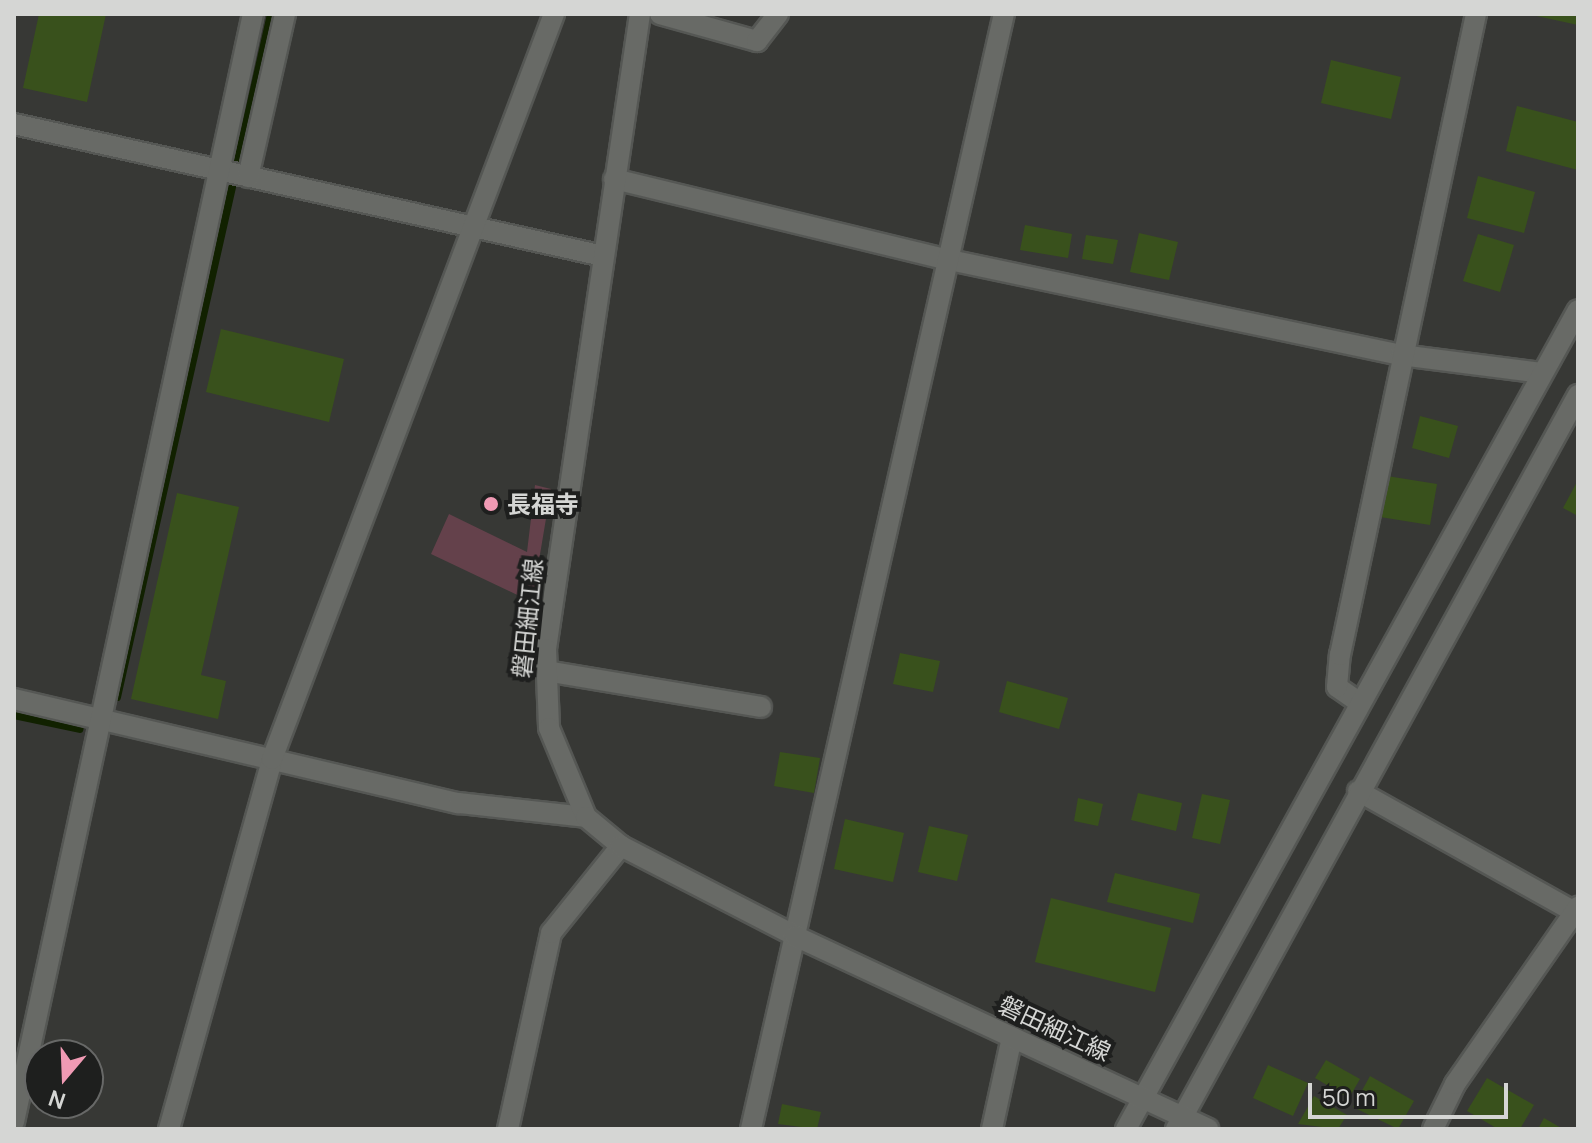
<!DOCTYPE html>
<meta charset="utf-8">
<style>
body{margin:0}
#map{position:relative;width:1592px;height:1143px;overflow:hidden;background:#373835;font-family:Manrope,"Noto Sans JP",sans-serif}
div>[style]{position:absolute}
.green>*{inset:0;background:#64414b}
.stream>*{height:8px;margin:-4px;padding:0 4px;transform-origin:4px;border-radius:4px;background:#112100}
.building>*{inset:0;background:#39511c}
.roads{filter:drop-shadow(2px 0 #555754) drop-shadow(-2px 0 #555754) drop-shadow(0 2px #555754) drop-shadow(0 -2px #555754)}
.minor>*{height:20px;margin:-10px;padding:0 10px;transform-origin:10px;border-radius:10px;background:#686a66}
.tertiary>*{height:20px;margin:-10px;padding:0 10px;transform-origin:10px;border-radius:10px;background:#686a66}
.secondary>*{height:20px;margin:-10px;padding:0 10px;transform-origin:10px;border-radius:10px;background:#686a66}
.dots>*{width:22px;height:22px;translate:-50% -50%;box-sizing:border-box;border:4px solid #1e1f1e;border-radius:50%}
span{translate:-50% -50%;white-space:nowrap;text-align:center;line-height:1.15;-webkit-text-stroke:8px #1e1f1e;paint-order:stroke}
.poi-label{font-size:24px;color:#d5d6d4;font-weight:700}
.left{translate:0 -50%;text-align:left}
.street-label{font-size:24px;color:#d5d6d4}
.frame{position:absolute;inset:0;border:16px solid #d5d6d4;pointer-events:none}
.north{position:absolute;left:24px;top:1039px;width:80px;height:80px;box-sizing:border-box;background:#1e1f1e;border:2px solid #676867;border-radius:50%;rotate:199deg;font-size:22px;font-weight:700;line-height:32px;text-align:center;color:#d5d6d4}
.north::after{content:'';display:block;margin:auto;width:28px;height:36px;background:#f09ab4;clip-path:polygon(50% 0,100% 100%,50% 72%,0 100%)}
.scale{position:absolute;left:1308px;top:1083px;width:200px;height:36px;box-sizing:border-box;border:4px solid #d5d6d4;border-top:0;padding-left:10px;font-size:24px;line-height:28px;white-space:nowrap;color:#d5d6d4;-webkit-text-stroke:6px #1e1f1e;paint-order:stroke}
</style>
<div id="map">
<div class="green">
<i style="clip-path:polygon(535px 485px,551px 489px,532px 602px,431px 554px,449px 514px,527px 552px)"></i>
</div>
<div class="stream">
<i style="left:117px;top:697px;width:700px;rotate:-77.29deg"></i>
<i style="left:14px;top:715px;width:67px;rotate:12deg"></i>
</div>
<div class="building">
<i style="clip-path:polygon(39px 14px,106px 14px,87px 102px,23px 88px)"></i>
<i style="clip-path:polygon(1532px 14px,1578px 14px,1578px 25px,1532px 15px)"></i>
<i style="clip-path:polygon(1331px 60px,1401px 77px,1391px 119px,1321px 103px)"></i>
<i style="clip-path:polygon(1517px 106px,1578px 122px,1578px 170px,1506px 151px)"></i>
<i style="clip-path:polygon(1478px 176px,1535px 192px,1524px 233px,1467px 218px)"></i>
<i style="clip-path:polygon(1025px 225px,1072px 234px,1068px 258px,1020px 250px)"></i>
<i style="clip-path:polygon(1139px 233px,1178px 242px,1169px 280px,1130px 272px)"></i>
<i style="clip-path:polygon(1478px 234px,1514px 245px,1500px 292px,1463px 281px)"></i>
<i style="clip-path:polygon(1086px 235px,1118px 240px,1113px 264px,1082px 259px)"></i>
<i style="clip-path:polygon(221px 329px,344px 359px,329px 422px,206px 392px)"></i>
<i style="clip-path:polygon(1420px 416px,1458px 426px,1449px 458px,1412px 448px)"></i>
<i style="clip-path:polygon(1387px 476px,1437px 484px,1430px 525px,1380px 517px)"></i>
<i style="clip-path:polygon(1578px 480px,1578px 516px,1563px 508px)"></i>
<i style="clip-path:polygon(177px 493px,239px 507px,201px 675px,226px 681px,218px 719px,131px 699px)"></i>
<i style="clip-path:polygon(900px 653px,940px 661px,933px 692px,893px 684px)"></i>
<i style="clip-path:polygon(1007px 681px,1068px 698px,1059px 729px,999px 712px)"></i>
<i style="clip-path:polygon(780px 752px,820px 758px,814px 793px,774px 786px)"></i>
<i style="clip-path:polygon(1138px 793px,1182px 803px,1176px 831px,1131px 820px)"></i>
<i style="clip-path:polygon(1202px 794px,1230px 800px,1220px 844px,1192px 838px)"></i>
<i style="clip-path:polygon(1078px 798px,1103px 804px,1098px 826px,1074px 821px)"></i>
<i style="clip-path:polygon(845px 819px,904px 833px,893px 882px,834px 869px)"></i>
<i style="clip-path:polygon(929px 826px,968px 835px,957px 881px,918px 872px)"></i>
<i style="clip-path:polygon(1115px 873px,1200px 894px,1193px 923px,1107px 902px)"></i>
<i style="clip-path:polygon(1051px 898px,1171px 928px,1155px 992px,1035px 962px)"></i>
<i style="clip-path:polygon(1326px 1060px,1360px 1079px,1349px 1098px,1315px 1078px)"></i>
<i style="clip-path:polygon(1268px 1065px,1308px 1083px,1293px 1116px,1253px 1098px)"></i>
<i style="clip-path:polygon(1370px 1076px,1414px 1101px,1398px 1129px,1353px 1107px)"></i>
<i style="clip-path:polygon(1487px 1078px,1534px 1105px,1520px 1129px,1498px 1129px,1467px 1111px)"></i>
<i style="clip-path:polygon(1314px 1096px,1347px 1115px,1338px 1129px,1298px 1124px)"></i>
<i style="clip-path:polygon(782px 1104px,821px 1112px,817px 1129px,778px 1124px)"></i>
<i style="clip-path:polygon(1544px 1118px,1563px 1129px,1538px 1129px)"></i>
</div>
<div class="roads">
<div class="minor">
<i style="left:660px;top:14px;width:101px;rotate:15.6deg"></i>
<i style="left:757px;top:41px;width:34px;rotate:-52deg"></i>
<i style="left:14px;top:124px;width:604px;rotate:12.63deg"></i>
<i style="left:248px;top:177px;width:167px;rotate:-77.2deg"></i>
<i style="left:614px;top:179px;width:346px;rotate:13.6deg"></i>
<i style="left:950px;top:260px;width:461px;rotate:11.9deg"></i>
<i style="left:1401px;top:355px;width:141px;rotate:7.3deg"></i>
<i style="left:546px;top:671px;width:218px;rotate:9.5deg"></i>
<i style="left:14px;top:699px;width:457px;rotate:13.2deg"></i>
<i style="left:459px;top:803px;width:128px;rotate:6.3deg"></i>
<i style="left:1360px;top:703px;width:28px;rotate:-145deg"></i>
<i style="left:1337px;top:687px;width:32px;rotate:-85deg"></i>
<i style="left:1340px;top:655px;width:655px;rotate:-78.02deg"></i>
<i style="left:1358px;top:791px;width:252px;rotate:29.2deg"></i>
<i style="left:14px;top:1122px;width:1133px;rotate:-77.83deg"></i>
<i style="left:169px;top:1129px;width:384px;rotate:-74.4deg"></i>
<i style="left:272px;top:759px;width:797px;rotate:-69.27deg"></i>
<i style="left:508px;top:1129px;width:201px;rotate:-77.6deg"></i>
<i style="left:551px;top:933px;width:112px;rotate:-51.2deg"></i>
<i style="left:751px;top:1129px;width:1143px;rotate:-77.22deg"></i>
<i style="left:992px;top:1129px;width:94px;rotate:-77.7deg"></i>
<i style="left:1433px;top:1129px;width:50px;rotate:-63.9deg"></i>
<i style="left:1455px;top:1084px;width:216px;rotate:-55.2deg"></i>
</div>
<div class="tertiary">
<i style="left:1126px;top:1129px;width:935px;rotate:-61.11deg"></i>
<i style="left:1176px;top:1129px;width:837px;rotate:-61.29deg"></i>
</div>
<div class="secondary">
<i style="left:640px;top:14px;width:642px;rotate:98.42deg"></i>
<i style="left:546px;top:649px;width:79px;rotate:87.8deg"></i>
<i style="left:549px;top:728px;width:96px;rotate:67.4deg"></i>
<i style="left:586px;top:817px;width:45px;rotate:39.6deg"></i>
<i style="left:621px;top:846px;width:196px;rotate:27.3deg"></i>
<i style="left:795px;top:936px;width:456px;rotate:25deg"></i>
</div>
</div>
<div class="dots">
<i style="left:491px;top:504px;background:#f09ab4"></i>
</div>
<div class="poi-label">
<span class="left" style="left:507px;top:504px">長福寺</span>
</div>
<div class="street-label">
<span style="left:527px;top:618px;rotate:-84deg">磐田細江線</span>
<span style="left:1055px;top:1028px;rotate:25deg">磐田細江線</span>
</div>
<div class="frame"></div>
<div class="north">N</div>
<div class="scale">50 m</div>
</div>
